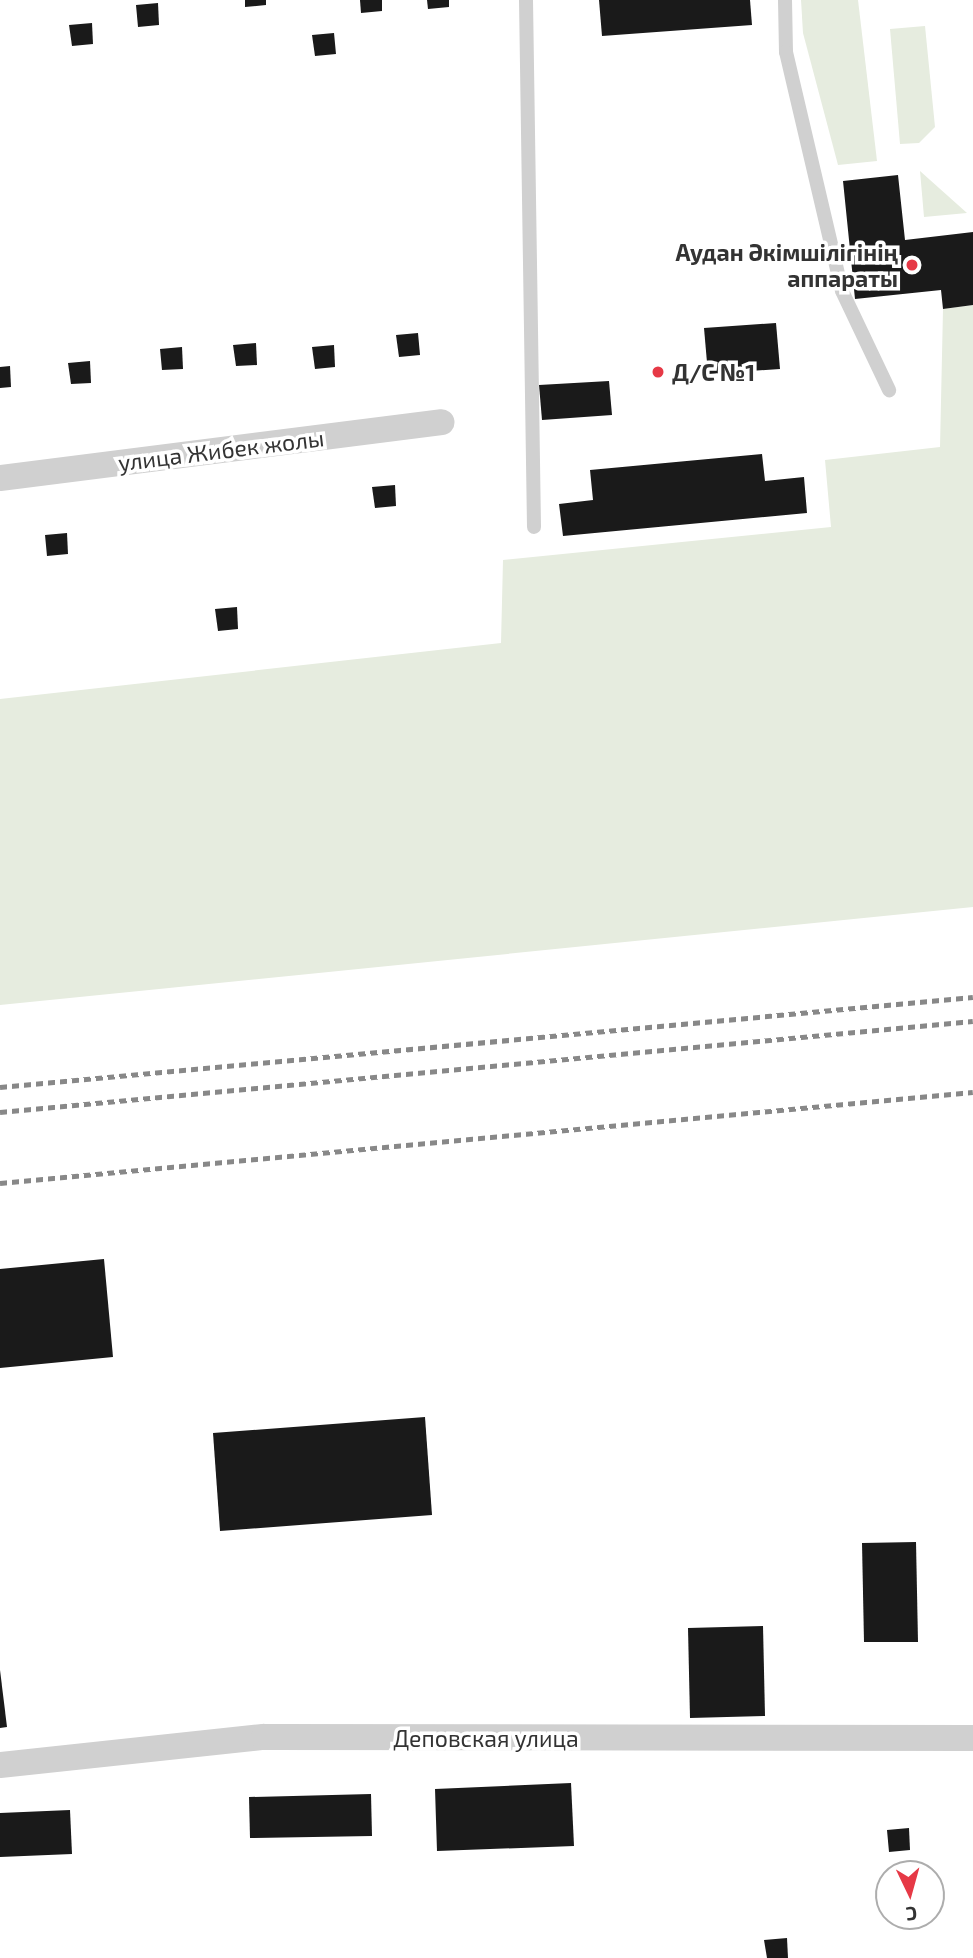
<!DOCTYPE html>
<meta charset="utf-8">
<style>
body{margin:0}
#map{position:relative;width:973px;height:1958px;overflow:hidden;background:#fff;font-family:"Exo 2",sans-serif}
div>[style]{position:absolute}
.green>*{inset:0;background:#e6ecdf}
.building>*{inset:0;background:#1a1a1a}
.service>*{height:14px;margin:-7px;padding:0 7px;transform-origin:7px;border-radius:7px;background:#d0d0d0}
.minor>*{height:26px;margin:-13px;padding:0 13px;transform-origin:13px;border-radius:13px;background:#d0d0d0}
.rail>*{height:5px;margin-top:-2.5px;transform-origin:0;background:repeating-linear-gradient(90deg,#888 0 7px,transparent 0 12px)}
.dots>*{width:19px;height:19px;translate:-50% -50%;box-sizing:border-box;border:4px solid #fff;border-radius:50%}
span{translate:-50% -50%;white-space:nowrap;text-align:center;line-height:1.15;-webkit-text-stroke:7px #fff;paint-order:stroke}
.poi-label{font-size:23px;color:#333;font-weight:700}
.right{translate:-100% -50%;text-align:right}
.left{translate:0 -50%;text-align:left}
.street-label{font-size:23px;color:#333}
.north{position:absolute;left:875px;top:1860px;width:70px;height:70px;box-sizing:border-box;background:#fff;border:2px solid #adadad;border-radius:50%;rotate:175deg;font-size:19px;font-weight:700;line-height:28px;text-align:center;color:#333}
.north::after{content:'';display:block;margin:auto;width:24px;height:32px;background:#e63946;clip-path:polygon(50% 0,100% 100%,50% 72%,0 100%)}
</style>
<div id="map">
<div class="green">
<i style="clip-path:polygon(801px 0,858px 0,877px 161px,838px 165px,803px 33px)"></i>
<i style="clip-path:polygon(925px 26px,935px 127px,919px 143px,900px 144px,890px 29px)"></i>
<i style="clip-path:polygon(920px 171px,967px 213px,924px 217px)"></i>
<i style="clip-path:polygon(973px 305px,973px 907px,0 1005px,0 699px,501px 643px,503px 560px,831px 527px,825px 460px,940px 447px,943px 309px)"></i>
</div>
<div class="building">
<i style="clip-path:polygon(245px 0,266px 0,266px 5px,245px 7px)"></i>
<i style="clip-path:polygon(360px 0,382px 0,382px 11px,361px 13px)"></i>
<i style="clip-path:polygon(427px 0,449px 0,449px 7px,428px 9px)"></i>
<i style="clip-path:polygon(599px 0,750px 0,752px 25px,602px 36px)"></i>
<i style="clip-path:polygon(158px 3px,159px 25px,138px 27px,136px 5px)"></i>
<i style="clip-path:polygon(92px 23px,93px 44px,72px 46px,69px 25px)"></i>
<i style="clip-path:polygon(334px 33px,336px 54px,315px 56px,312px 35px)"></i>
<i style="clip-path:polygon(898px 175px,905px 240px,973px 232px,973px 305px,943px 309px,941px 290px,855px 299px,843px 181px)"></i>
<i style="clip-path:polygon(776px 323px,780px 369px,708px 374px,704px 328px)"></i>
<i style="clip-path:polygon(418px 333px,420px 355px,399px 357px,396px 335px)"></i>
<i style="clip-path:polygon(256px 343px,257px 365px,236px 366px,233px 345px)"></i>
<i style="clip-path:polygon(334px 345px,335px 367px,315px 369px,312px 347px)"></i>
<i style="clip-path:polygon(182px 347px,183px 369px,162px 370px,160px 349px)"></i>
<i style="clip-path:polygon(90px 361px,91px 383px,71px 384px,68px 363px)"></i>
<i style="clip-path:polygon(10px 366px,11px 387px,0 388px,0 367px)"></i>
<i style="clip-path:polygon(609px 381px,612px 415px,542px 420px,539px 385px)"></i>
<i style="clip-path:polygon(762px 454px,765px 481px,804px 477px,807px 513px,563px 536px,559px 504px,593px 500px,590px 470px)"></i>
<i style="clip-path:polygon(395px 485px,396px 506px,375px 508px,372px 487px)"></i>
<i style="clip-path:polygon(67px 533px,68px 554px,47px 556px,45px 535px)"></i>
<i style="clip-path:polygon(237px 607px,238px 629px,218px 631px,215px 609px)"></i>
<i style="clip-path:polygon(104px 1259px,113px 1357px,0 1368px,0 1269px)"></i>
<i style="clip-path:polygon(425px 1417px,432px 1515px,220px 1531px,213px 1433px)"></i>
<i style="clip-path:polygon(916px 1542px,918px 1642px,864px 1642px,862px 1543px)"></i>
<i style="clip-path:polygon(763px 1626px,765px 1716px,690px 1718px,688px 1628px)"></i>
<i style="clip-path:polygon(0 1670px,7px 1727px,0 1728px)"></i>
<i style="clip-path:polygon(571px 1783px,574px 1846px,437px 1851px,435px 1789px)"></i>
<i style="clip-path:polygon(371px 1794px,372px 1836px,250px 1838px,249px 1797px)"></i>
<i style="clip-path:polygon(70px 1810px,72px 1854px,0 1857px,0 1813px)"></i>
<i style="clip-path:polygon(909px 1828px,910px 1850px,889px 1852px,887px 1830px)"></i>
<i style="clip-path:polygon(787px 1938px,788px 1958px,767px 1958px,764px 1940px)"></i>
</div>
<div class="service">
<i style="left:526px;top:0;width:527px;rotate:89.13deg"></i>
<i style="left:785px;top:0;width:52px;rotate:88.9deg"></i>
<i style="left:786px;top:52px;width:245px;rotate:76.8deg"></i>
<i style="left:842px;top:291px;width:110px;rotate:64.6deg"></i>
</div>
<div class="minor">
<i style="left:0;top:478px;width:445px;rotate:-7.2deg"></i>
<i style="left:0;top:1765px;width:265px;rotate:-6.1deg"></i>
<i style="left:264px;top:1737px;width:709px;rotate:0.08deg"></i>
</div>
<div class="rail">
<i style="left:0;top:1087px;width:977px;rotate:-5.28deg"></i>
<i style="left:0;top:1112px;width:977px;rotate:-5.34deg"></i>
<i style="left:0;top:1183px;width:977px;rotate:-5.34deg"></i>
</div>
<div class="dots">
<i style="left:912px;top:265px;background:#e63946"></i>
<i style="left:658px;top:372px;background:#e63946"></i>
</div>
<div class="poi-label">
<span class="right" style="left:898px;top:265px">Аудан Әкімшілігінің<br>аппараты</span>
<span class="left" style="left:672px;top:372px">Д/С №1</span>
</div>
<div class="street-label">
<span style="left:221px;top:450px;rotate:-7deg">улица Жибек жолы</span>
<span style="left:486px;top:1738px">Деповская улица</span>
</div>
<div class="north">С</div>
</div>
